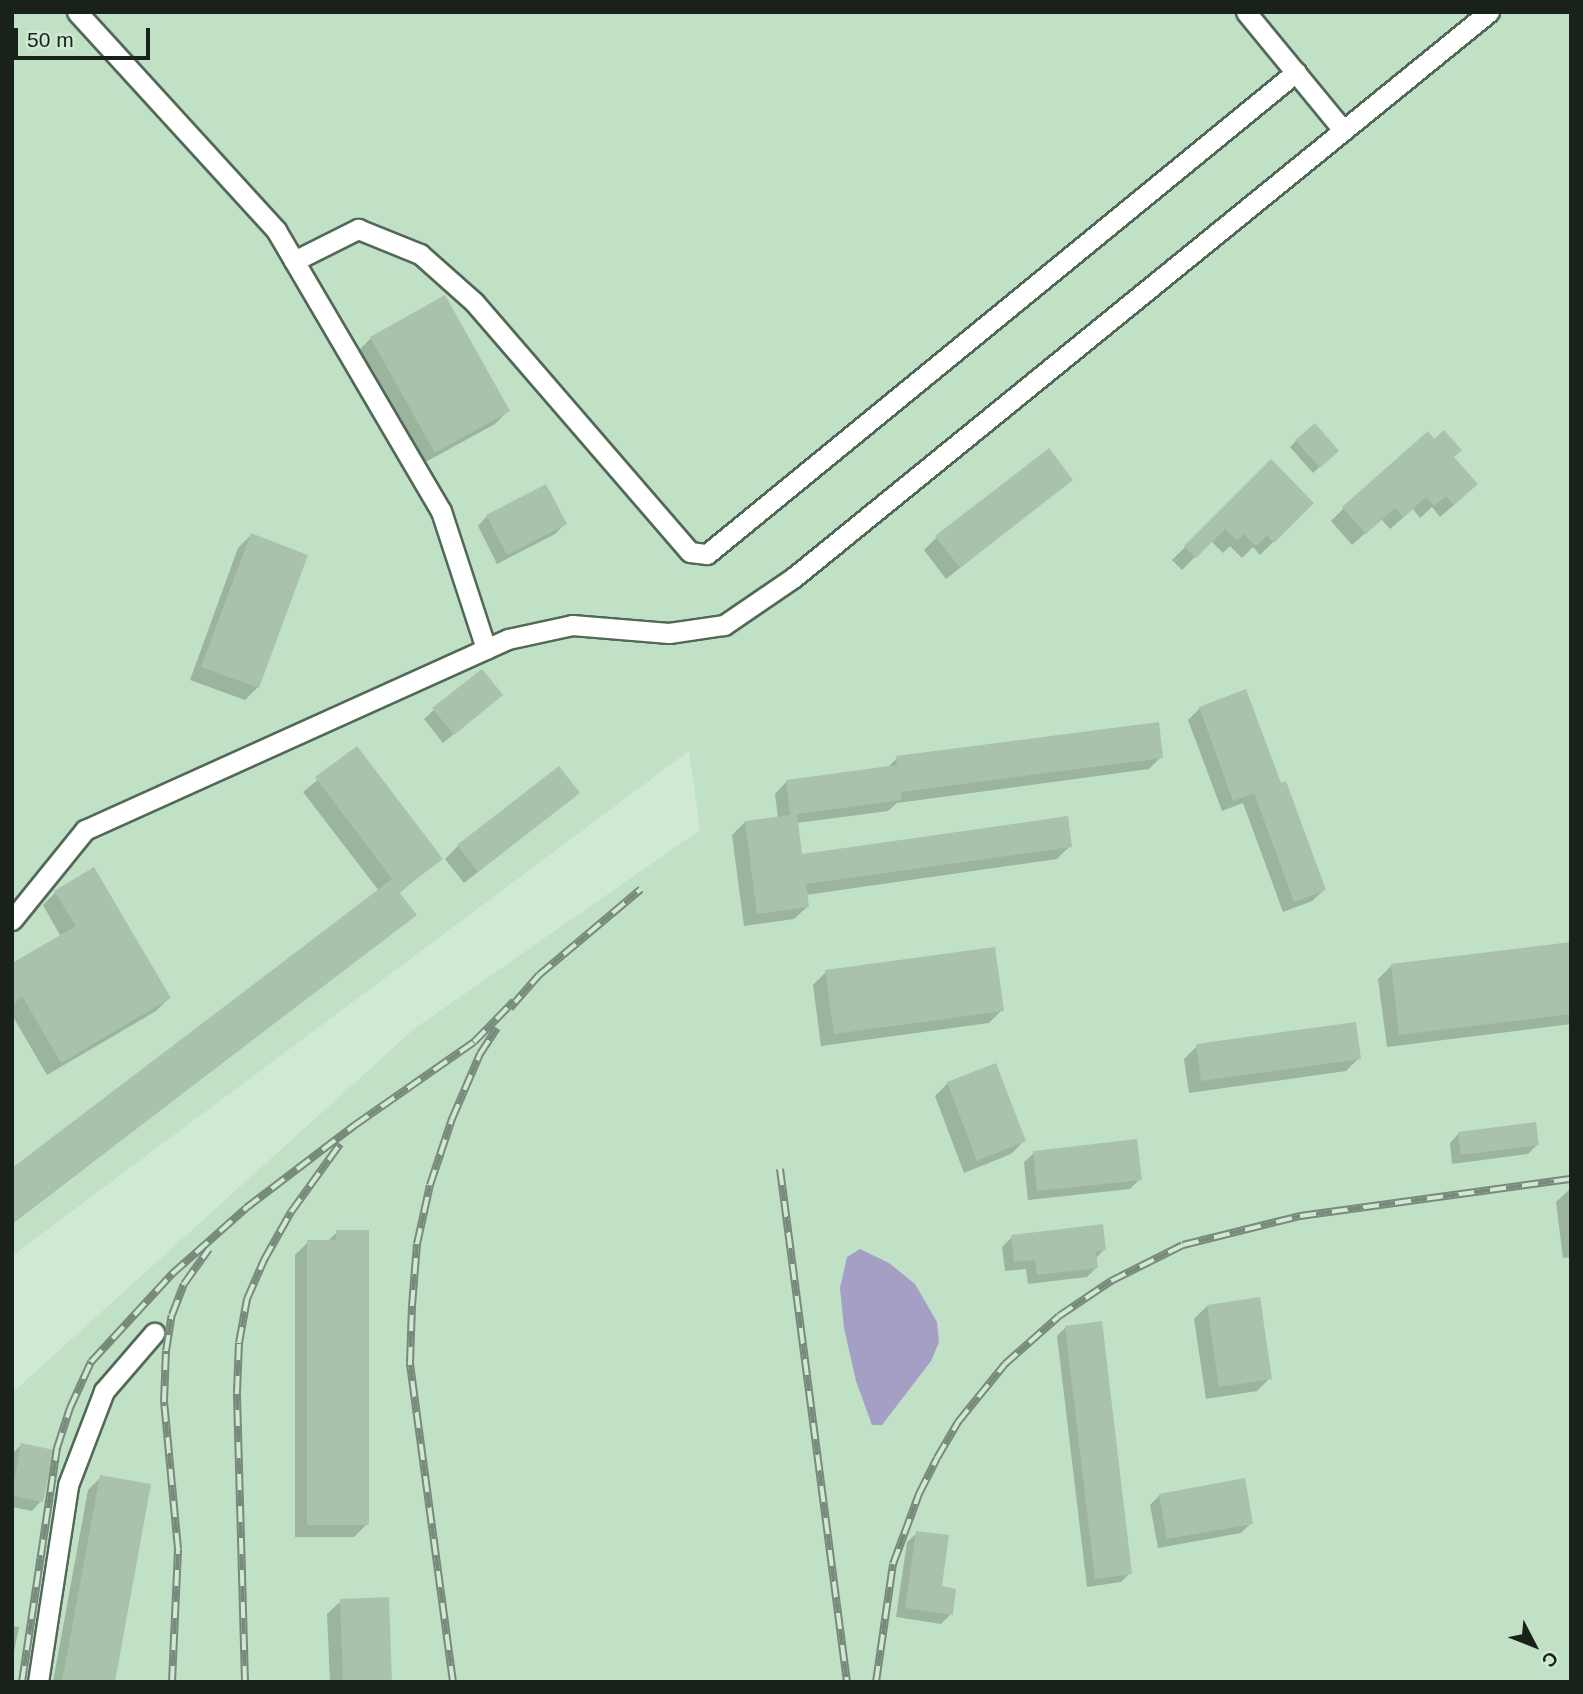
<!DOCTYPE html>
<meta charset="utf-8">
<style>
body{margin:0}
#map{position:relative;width:1583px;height:1694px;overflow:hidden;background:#cfe9d4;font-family:Helvetica,sans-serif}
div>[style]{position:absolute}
.built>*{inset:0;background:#c1e1c6}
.water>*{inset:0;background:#a59fc6}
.shadow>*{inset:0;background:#0003}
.building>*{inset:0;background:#a9c2ad}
.roads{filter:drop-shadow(2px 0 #526957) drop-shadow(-2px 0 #526957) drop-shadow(0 2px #526957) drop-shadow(0 -2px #526957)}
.minor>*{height:19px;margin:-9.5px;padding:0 9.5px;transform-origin:9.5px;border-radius:9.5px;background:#fff}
.rail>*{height:8px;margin-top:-4px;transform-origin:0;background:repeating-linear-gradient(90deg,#cfe9d4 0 16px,#788a7c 0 32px);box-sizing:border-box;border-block:2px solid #788a7c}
span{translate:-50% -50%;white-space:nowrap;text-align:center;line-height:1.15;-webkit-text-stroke:5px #cfe9d4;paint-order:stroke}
.frame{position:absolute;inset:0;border:14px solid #18211a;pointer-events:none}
.north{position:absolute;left:1499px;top:1610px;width:70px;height:70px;-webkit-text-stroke:5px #cfe9d4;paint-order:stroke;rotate:132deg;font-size:19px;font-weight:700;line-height:28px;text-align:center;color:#18211a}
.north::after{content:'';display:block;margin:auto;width:24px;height:32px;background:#18211a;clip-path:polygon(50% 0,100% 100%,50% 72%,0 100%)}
.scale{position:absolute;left:14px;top:28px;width:136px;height:32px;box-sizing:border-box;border:4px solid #18211a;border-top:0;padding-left:9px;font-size:21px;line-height:24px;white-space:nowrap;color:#18211a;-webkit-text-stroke:5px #cfe9d4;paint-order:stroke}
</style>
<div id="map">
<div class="built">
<i style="clip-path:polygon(12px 12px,1571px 12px,1571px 1682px,12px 1682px,12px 1393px,414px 1029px,700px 830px,689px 751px,12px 1256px)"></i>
</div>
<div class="water">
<i style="clip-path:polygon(860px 1249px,889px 1263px,915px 1284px,937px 1322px,939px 1342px,931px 1361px,882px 1425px,872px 1425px,856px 1381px,844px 1328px,840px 1288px,847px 1257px)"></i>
</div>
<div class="shadow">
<i style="clip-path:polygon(371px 338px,508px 411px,495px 424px,422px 464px,358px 351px)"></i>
<i style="clip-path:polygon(1296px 441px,1337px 451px,1313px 473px,1290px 447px)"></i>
<i style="clip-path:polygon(1452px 457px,1463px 497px,1440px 517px,1432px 507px,1420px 518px,1413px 509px,1390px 529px,1381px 519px,1352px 545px,1331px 521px,1344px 508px)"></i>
<i style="clip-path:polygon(1271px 462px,1312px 503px,1260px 555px,1253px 547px,1242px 558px,1230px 546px,1223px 553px,1211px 541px,1182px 570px,1172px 560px)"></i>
<i style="clip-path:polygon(1071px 480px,946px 579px,924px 550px,937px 537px)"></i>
<i style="clip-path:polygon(487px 516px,565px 524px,555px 534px,497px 564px,478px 526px)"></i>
<i style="clip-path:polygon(251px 535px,258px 687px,245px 700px,190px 680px,238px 548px)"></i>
<i style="clip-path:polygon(501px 695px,443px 743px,424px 719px,434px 710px)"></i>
<i style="clip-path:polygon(1200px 708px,1280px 786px,1324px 890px,1312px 901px,1283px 912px,1243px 803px,1222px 811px,1188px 720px)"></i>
<i style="clip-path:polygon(356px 748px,440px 859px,398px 894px,415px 915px,12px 1224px,12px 1170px,379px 891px,303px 792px)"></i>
<i style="clip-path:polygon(1161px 757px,1149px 769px,897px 803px,888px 811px,797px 823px,801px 856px,1070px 846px,1057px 859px,806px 895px,808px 906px,794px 919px,744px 926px,732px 835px,745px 822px,778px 818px,775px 794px,787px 781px,887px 768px,897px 758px)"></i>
<i style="clip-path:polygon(578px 793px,464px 883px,445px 859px,458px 846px)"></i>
<i style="clip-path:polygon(56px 892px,169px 998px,156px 1011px,47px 1075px,12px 1015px,12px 965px,61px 937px,43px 905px)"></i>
<i style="clip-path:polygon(1571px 943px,1571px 1024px,1387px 1047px,1378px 979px,1391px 966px)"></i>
<i style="clip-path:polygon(826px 972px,1002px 1010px,989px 1023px,821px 1046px,813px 985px)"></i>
<i style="clip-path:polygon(1197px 1046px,1359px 1058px,1346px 1071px,1189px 1093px,1184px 1059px)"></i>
<i style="clip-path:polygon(948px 1083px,1024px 1141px,1011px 1154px,964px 1173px,935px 1096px)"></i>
<i style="clip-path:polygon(1459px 1133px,1537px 1145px,1528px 1154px,1452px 1164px,1450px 1143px)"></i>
<i style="clip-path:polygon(1034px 1153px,1140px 1179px,1130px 1189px,1028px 1200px,1024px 1162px)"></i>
<i style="clip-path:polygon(1571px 1188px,1571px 1257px,1563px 1258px,1556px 1202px)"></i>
<i style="clip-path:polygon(337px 1232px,367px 1524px,354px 1537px,295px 1537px,295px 1255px,308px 1242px,327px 1242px)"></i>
<i style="clip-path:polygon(1012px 1237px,1104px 1250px,1095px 1259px,1096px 1268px,1087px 1277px,1028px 1284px,1026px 1269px,1005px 1271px,1002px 1247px)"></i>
<i style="clip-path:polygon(1207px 1306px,1270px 1378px,1257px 1391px,1206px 1399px,1194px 1319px)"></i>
<i style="clip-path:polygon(1066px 1327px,1130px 1573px,1121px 1582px,1087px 1587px,1057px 1336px)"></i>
<i style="clip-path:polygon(21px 1445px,41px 1501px,32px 1511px,12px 1507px,12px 1454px)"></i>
<i style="clip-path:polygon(101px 1477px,113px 1682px,53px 1682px,88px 1490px)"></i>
<i style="clip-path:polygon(1160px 1495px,1251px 1523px,1241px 1533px,1158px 1548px,1150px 1505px)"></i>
<i style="clip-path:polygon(917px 1533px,951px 1614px,941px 1624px,896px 1617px,907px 1542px)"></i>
<i style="clip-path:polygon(341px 1601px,390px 1682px,330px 1682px,327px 1614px)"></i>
<i style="clip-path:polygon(12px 1626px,19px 1627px,12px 1662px)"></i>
</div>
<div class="building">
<i style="clip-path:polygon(445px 295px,510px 411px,435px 453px,370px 337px)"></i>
<i style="clip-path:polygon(1315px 423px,1339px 451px,1320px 468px,1295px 440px)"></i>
<i style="clip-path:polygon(1444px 430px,1462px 450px,1454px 457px,1478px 484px,1454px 505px,1446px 496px,1434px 506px,1426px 497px,1404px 517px,1395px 508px,1366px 534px,1342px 507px,1428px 431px,1434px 439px)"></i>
<i style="clip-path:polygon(1049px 448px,1073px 480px,960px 568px,935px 536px)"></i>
<i style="clip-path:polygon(1271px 459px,1314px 503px,1274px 543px,1267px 535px,1256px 546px,1244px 534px,1237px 541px,1225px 529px,1196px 558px,1184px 546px)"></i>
<i style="clip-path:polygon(546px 484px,567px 524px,507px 555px,486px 515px)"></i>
<i style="clip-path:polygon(251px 533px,308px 555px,259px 688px,201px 667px)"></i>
<i style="clip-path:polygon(482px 669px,503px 695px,454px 735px,432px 708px)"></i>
<i style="clip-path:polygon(1246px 689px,1281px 783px,1286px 781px,1326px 890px,1294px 902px,1254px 793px,1233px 801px,1199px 707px)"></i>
<i style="clip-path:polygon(1159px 722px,1163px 758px,901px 792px,902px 800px,790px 815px,786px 780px,897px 765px,896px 756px)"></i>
<i style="clip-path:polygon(357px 746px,443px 859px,399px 892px,417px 915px,12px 1223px,12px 1168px,392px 879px,315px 777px)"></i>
<i style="clip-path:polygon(559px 766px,580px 793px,478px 872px,457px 845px)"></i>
<i style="clip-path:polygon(797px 814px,802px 854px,1068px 816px,1072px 847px,806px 884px,809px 907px,757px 914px,745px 821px)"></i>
<i style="clip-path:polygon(94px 867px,171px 998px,61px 1063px,22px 996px,12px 1006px,12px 963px,76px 926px,54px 891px)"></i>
<i style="clip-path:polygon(1571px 942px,1571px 1014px,1399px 1035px,1391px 964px)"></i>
<i style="clip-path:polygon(995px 947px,1004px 1011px,834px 1034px,825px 970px)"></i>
<i style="clip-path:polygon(1356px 1022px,1361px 1059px,1201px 1081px,1196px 1044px)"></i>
<i style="clip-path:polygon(996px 1063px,1026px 1141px,977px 1161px,947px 1082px)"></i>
<i style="clip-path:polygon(1536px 1122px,1539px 1145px,1461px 1155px,1458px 1132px)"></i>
<i style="clip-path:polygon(1137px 1139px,1142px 1180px,1037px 1191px,1033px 1151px)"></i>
<i style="clip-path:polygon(1103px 1224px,1106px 1250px,1096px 1251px,1098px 1268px,1037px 1275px,1035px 1260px,1014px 1262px,1011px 1235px)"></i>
<i style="clip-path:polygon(336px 1230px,369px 1230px,369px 1525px,307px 1525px,307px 1240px,336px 1240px)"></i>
<i style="clip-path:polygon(1260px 1297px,1272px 1379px,1219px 1387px,1207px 1305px)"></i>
<i style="clip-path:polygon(1102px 1321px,1132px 1574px,1095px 1579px,1065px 1326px)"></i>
<i style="clip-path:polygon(21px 1443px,54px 1450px,43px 1502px,12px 1496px)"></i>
<i style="clip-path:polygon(100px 1475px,151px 1484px,115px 1682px,62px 1682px)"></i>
<i style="clip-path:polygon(1245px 1478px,1253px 1524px,1167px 1539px,1159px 1494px)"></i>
<i style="clip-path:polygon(916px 1531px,949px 1535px,942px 1586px,956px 1589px,953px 1615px,905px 1608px)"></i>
<i style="clip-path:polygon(389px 1597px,392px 1682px,343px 1682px,340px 1599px)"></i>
</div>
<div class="roads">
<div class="minor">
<i style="left:77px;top:12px;width:295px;rotate:47.6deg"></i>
<i style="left:276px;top:230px;width:326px;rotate:59.6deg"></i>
<i style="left:441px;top:511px;width:145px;rotate:71.9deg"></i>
<i style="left:1246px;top:12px;width:153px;rotate:50.6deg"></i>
<i style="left:294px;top:261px;width:72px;rotate:-26.6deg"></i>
<i style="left:358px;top:229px;width:67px;rotate:22deg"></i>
<i style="left:420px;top:254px;width:72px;rotate:41.6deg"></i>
<i style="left:474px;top:302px;width:330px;rotate:49.2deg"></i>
<i style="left:690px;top:552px;width:17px;rotate:7deg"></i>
<i style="left:707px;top:554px;width:761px;rotate:-39.29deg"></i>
<i style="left:12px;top:920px;width:116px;rotate:-51deg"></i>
<i style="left:85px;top:830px;width:464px;rotate:-24.3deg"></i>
<i style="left:508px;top:639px;width:66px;rotate:-12.3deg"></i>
<i style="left:572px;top:625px;width:97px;rotate:4.7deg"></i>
<i style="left:669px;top:633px;width:56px;rotate:-8.3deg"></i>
<i style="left:724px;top:625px;width:83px;rotate:-34.3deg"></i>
<i style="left:793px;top:578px;width:897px;rotate:-39.12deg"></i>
<i style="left:38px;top:1682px;width:199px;rotate:-81.3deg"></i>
<i style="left:68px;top:1485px;width:101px;rotate:-69deg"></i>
<i style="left:104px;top:1391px;width:77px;rotate:-49.2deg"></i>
</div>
</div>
<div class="rail">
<i style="left:510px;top:1008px;width:44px;rotate:-48.7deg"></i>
<i style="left:539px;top:975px;width:133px;rotate:-40.1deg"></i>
<i style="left:780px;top:1169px;width:517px;rotate:82.56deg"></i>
<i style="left:22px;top:1682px;width:237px;rotate:-81.5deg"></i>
<i style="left:57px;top:1448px;width:42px;rotate:-72deg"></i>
<i style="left:70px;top:1408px;width:51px;rotate:-65.5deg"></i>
<i style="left:91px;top:1362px;width:120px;rotate:-47.4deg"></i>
<i style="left:172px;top:1274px;width:99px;rotate:-41.7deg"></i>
<i style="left:246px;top:1208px;width:137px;rotate:-37.3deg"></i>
<i style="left:355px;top:1125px;width:145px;rotate:-34.9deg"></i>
<i style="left:474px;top:1042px;width:57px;rotate:-45.7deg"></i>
<i style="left:172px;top:1682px;width:133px;rotate:-87.4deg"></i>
<i style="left:178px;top:1549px;width:148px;rotate:-95.4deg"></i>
<i style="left:164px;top:1402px;width:51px;rotate:-87.8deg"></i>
<i style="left:166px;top:1351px;width:36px;rotate:-81deg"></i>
<i style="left:172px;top:1315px;width:33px;rotate:-69deg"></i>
<i style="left:184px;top:1284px;width:43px;rotate:-54.5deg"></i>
<i style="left:245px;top:1682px;width:290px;rotate:-91.6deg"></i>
<i style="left:237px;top:1392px;width:49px;rotate:-87.7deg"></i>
<i style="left:239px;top:1343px;width:45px;rotate:-79.7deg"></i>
<i style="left:247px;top:1299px;width:43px;rotate:-66.4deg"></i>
<i style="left:264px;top:1260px;width:55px;rotate:-60.6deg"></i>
<i style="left:291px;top:1212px;width:84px;rotate:-54.2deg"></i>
<i style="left:453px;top:1682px;width:322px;rotate:-97.7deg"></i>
<i style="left:410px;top:1363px;width:57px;rotate:-88deg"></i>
<i style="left:412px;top:1306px;width:62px;rotate:-85.4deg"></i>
<i style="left:417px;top:1244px;width:60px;rotate:-77.6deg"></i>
<i style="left:430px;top:1185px;width:70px;rotate:-71.6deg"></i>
<i style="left:452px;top:1119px;width:71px;rotate:-66.7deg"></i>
<i style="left:480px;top:1054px;width:31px;rotate:-57deg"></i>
<i style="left:876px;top:1682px;width:119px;rotate:-81.8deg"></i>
<i style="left:893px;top:1564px;width:75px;rotate:-69.6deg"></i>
<i style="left:919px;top:1494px;width:40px;rotate:-63.4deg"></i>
<i style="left:937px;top:1458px;width:42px;rotate:-59.7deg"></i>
<i style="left:958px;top:1422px;width:75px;rotate:-51deg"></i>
<i style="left:1005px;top:1364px;width:72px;rotate:-41.6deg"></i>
<i style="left:1059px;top:1316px;width:63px;rotate:-33.9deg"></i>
<i style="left:1111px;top:1281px;width:80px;rotate:-26.6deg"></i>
<i style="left:1183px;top:1245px;width:121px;rotate:-13.9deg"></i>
<i style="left:1300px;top:1216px;width:274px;rotate:-7.8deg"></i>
</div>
<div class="frame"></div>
<div class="north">С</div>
<div class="scale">50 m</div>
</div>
